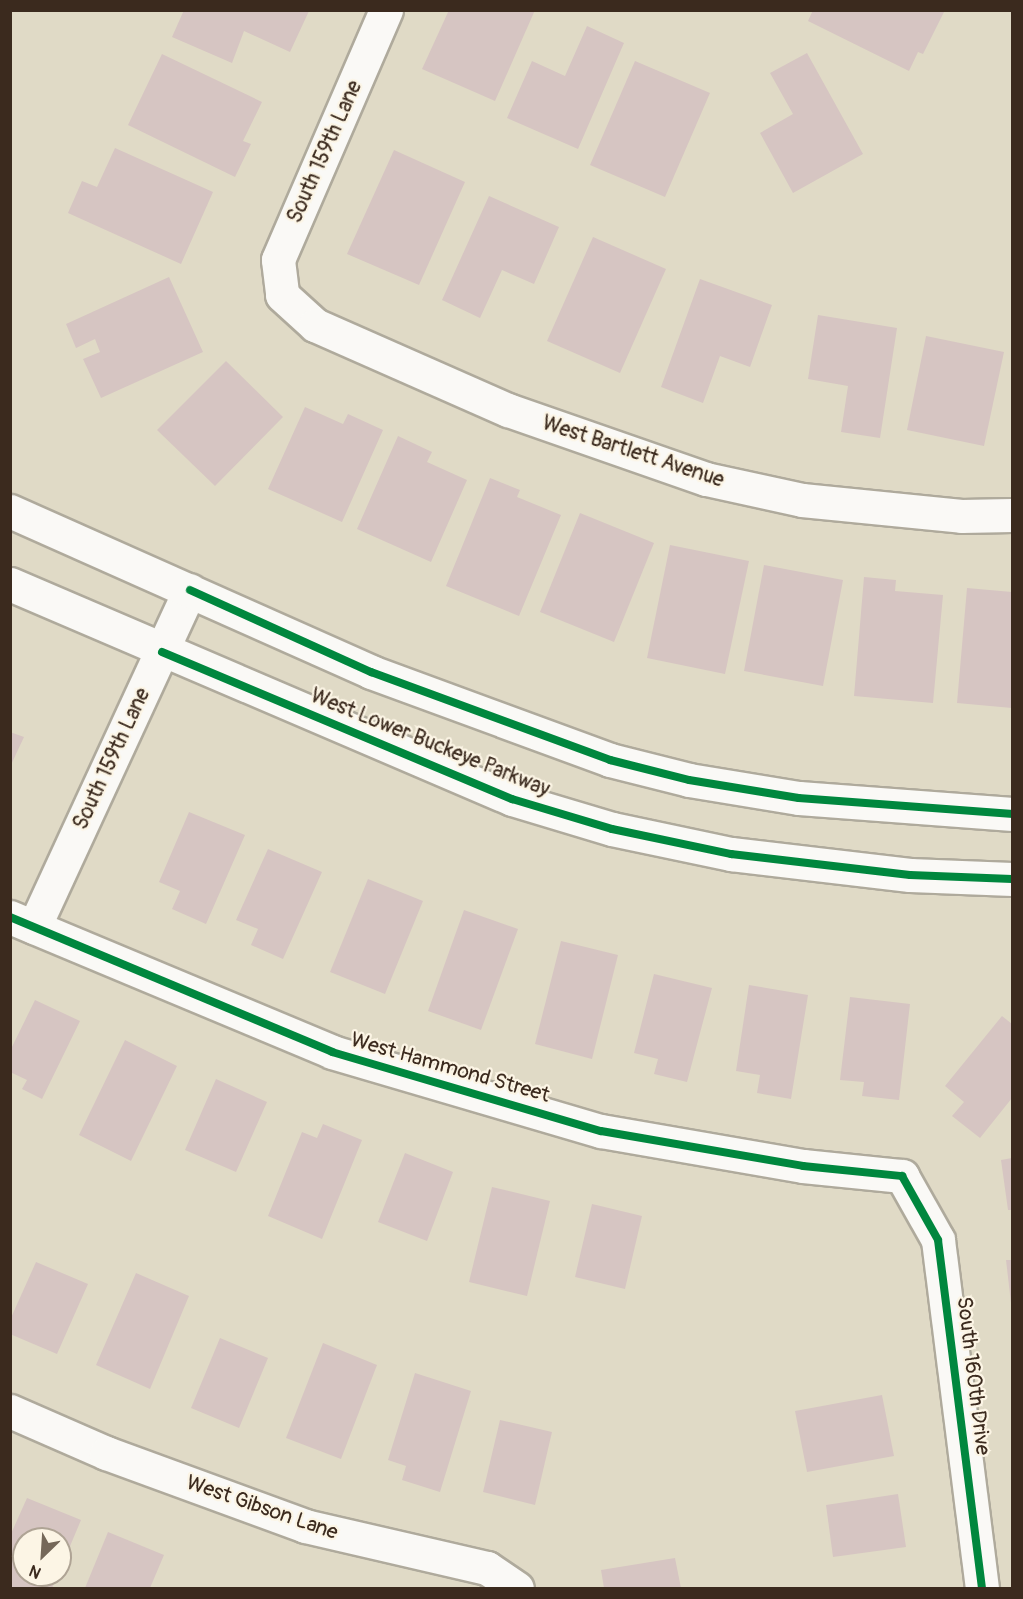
<!DOCTYPE html>
<style>
body{margin:0}
#map{position:relative;width:1023px;height:1599px;overflow:hidden;background:#e0dac6;font-family:Pangolin,sans-serif}
div>[style]{position:absolute}
.building>*{inset:0;background:#d6c5c2}
.roads{filter:drop-shadow(2px 0 #afaa9c) drop-shadow(-2px 0 #afaa9c) drop-shadow(0 2px #afaa9c) drop-shadow(0 -2px #afaa9c)}
.street>*{height:33px;margin:-16.5px;padding:0 16.5px;transform-origin:16.5px;border-radius:16.5px;background:#faf9f6}
.secondary>*{height:33px;margin:-16.5px;padding:0 16.5px;transform-origin:16.5px;border-radius:16.5px;background:#faf9f6}
.cycleway>*{height:8px;margin:-4px;padding:0 4px;transform-origin:4px;border-radius:4px;background:#00873e}
span{translate:-50% -50%;white-space:nowrap;text-align:center;line-height:1.15;-webkit-text-stroke:4.5px #fcf5e5;paint-order:stroke}
.street-label{font-size:21px;color:#3b2a1e}
.frame{position:absolute;inset:0;border:12px solid #3b2a1e;pointer-events:none}
.north{position:absolute;left:12px;top:1527px;width:60px;height:60px;box-sizing:border-box;background:#fcf5e5;border:2px solid #afa495;border-radius:50%;rotate:205deg;font-size:16px;font-weight:700;line-height:24px;text-align:center;color:#3b2a1e}
.north::after{content:'';display:block;margin:auto;width:21px;height:27px;background:#756859;clip-path:polygon(50% 0,100% 100%,50% 72%,0 100%)}
</style>
<div id="map">
<div class="building">
<i style="clip-path:polygon(184px 10px,307px 10px,309px 11px,290px 52px,244px 31px,232px 63px,172px 37px)"></i>
<i style="clip-path:polygon(449px 10px,535px 10px,495px 101px,422px 69px)"></i>
<i style="clip-path:polygon(813px 10px,945px 10px,923px 54px,918px 52px,909px 71px,808px 21px)"></i>
<i style="clip-path:polygon(587px 26px,624px 43px,578px 149px,507px 118px,532px 61px,565px 76px)"></i>
<i style="clip-path:polygon(807px 53px,863px 154px,793px 193px,760px 133px,793px 114px,770px 73px)"></i>
<i style="clip-path:polygon(162px 54px,262px 102px,243px 141px,251px 144px,235px 177px,128px 125px)"></i>
<i style="clip-path:polygon(635px 61px,710px 93px,665px 197px,590px 165px)"></i>
<i style="clip-path:polygon(115px 148px,213px 192px,181px 264px,68px 213px,82px 181px,97px 187px)"></i>
<i style="clip-path:polygon(394px 150px,465px 182px,419px 285px,347px 254px)"></i>
<i style="clip-path:polygon(489px 196px,559px 227px,534px 284px,502px 270px,480px 318px,442px 300px)"></i>
<i style="clip-path:polygon(593px 237px,666px 269px,620px 373px,547px 341px)"></i>
<i style="clip-path:polygon(169px 277px,203px 352px,101px 398px,83px 359px,100px 352px,95px 339px,76px 348px,66px 324px)"></i>
<i style="clip-path:polygon(700px 279px,772px 305px,750px 367px,720px 356px,703px 403px,661px 387px)"></i>
<i style="clip-path:polygon(818px 315px,897px 328px,880px 438px,841px 432px,848px 386px,808px 379px)"></i>
<i style="clip-path:polygon(926px 336px,1004px 352px,984px 446px,907px 430px)"></i>
<i style="clip-path:polygon(226px 361px,283px 417px,215px 486px,157px 430px)"></i>
<i style="clip-path:polygon(305px 407px,343px 424px,348px 414px,383px 430px,342px 522px,268px 489px)"></i>
<i style="clip-path:polygon(398px 436px,432px 452px,427px 462px,467px 480px,431px 562px,357px 529px)"></i>
<i style="clip-path:polygon(490px 478px,520px 490px,517px 497px,561px 515px,519px 616px,446px 586px)"></i>
<i style="clip-path:polygon(580px 513px,654px 543px,614px 642px,540px 612px)"></i>
<i style="clip-path:polygon(670px 545px,749px 561px,725px 674px,647px 658px)"></i>
<i style="clip-path:polygon(764px 565px,843px 580px,823px 686px,744px 671px)"></i>
<i style="clip-path:polygon(864px 577px,896px 580px,895px 591px,943px 595px,933px 703px,854px 696px)"></i>
<i style="clip-path:polygon(967px 588px,1012px 592px,1012px 708px,957px 703px)"></i>
<i style="clip-path:polygon(10px 732px,24px 737px,10px 767px)"></i>
<i style="clip-path:polygon(189px 812px,245px 835px,206px 924px,172px 909px,180px 891px,159px 882px)"></i>
<i style="clip-path:polygon(268px 849px,322px 872px,283px 959px,251px 945px,258px 929px,236px 920px)"></i>
<i style="clip-path:polygon(368px 879px,423px 901px,385px 994px,330px 972px)"></i>
<i style="clip-path:polygon(464px 910px,518px 929px,481px 1030px,428px 1011px)"></i>
<i style="clip-path:polygon(561px 941px,618px 955px,592px 1059px,535px 1044px)"></i>
<i style="clip-path:polygon(654px 974px,712px 988px,687px 1082px,654px 1074px,658px 1059px,634px 1053px)"></i>
<i style="clip-path:polygon(749px 985px,808px 995px,791px 1099px,757px 1093px,760px 1075px,736px 1071px)"></i>
<i style="clip-path:polygon(850px 997px,910px 1004px,899px 1100px,862px 1096px,864px 1082px,840px 1080px)"></i>
<i style="clip-path:polygon(35px 1000px,80px 1021px,42px 1099px,22px 1089px,27px 1080px,10px 1072px,10px 1051px)"></i>
<i style="clip-path:polygon(1002px 1016px,1012px 1024px,1012px 1098px,980px 1138px,952px 1116px,964px 1102px,945px 1086px)"></i>
<i style="clip-path:polygon(125px 1040px,177px 1066px,131px 1161px,79px 1135px)"></i>
<i style="clip-path:polygon(216px 1079px,267px 1102px,236px 1172px,185px 1150px)"></i>
<i style="clip-path:polygon(323px 1124px,362px 1140px,322px 1239px,268px 1216px,302px 1132px,317px 1138px)"></i>
<i style="clip-path:polygon(405px 1153px,453px 1172px,427px 1241px,378px 1222px)"></i>
<i style="clip-path:polygon(1012px 1158px,1012px 1210px,1008px 1210px,1001px 1160px)"></i>
<i style="clip-path:polygon(492px 1187px,550px 1201px,527px 1296px,469px 1282px)"></i>
<i style="clip-path:polygon(592px 1204px,642px 1216px,625px 1289px,575px 1277px)"></i>
<i style="clip-path:polygon(1006px 1260px,1012px 1260px,1012px 1303px,1011px 1303px)"></i>
<i style="clip-path:polygon(36px 1262px,88px 1284px,57px 1354px,10px 1334px,10px 1320px)"></i>
<i style="clip-path:polygon(136px 1273px,189px 1296px,150px 1389px,96px 1365px)"></i>
<i style="clip-path:polygon(220px 1338px,268px 1358px,239px 1428px,191px 1408px)"></i>
<i style="clip-path:polygon(323px 1343px,377px 1365px,341px 1459px,286px 1438px)"></i>
<i style="clip-path:polygon(415px 1373px,471px 1391px,440px 1492px,402px 1480px,406px 1466px,388px 1460px)"></i>
<i style="clip-path:polygon(882px 1395px,894px 1456px,807px 1472px,795px 1411px)"></i>
<i style="clip-path:polygon(500px 1420px,552px 1432px,535px 1505px,483px 1492px)"></i>
<i style="clip-path:polygon(898px 1494px,906px 1547px,833px 1557px,826px 1505px)"></i>
<i style="clip-path:polygon(27px 1498px,81px 1520px,60px 1570px,60px 1539px,24px 1539px,24px 1575px,58px 1575px,52px 1588px,10px 1588px,10px 1536px)"></i>
<i style="clip-path:polygon(108px 1532px,164px 1555px,150px 1588px,85px 1588px)"></i>
<i style="clip-path:polygon(675px 1558px,681px 1588px,604px 1588px,601px 1570px)"></i>
</div>
<div class="roads">
<div class="street">
<i style="left:386px;top:10px;width:272px;rotate:113.4deg"></i>
<i style="left:278px;top:260px;width:35px;rotate:83deg"></i>
<i style="left:282px;top:295px;width:45px;rotate:42.3deg"></i>
<i style="left:315px;top:325px;width:211px;rotate:23.8deg"></i>
<i style="left:508px;top:410px;width:210px;rotate:19.2deg"></i>
<i style="left:706px;top:479px;width:98px;rotate:12.3deg"></i>
<i style="left:802px;top:500px;width:160px;rotate:5.7deg"></i>
<i style="left:961px;top:516px;width:51px;rotate:-1.1deg"></i>
<i style="left:10px;top:917px;width:349px;rotate:22.7deg"></i>
<i style="left:332px;top:1052px;width:280px;rotate:16.4deg"></i>
<i style="left:601px;top:1131px;width:205px;rotate:9.8deg"></i>
<i style="left:803px;top:1166px;width:100px;rotate:5.8deg"></i>
<i style="left:902px;top:1176px;width:73px;rotate:60.6deg"></i>
<i style="left:938px;top:1240px;width:351px;rotate:82.8deg"></i>
<i style="left:34px;top:927px;width:371px;rotate:-65.2deg"></i>
<i style="left:10px;top:1411px;width:105px;rotate:23.6deg"></i>
<i style="left:106px;top:1453px;width:212px;rotate:20.1deg"></i>
<i style="left:305px;top:1526px;width:187px;rotate:13deg"></i>
<i style="left:487px;top:1568px;width:36px;rotate:34deg"></i>
</div>
<div class="secondary">
<i style="left:10px;top:511px;width:395px;rotate:24deg"></i>
<i style="left:371px;top:672px;width:255px;rotate:20.2deg"></i>
<i style="left:610px;top:760px;width:81px;rotate:14.2deg"></i>
<i style="left:689px;top:780px;width:111px;rotate:9.3deg"></i>
<i style="left:799px;top:798px;width:214px;rotate:4.3deg"></i>
<i style="left:10px;top:584px;width:546px;rotate:23.18deg"></i>
<i style="left:512px;top:799px;width:104px;rotate:16.7deg"></i>
<i style="left:612px;top:829px;width:122px;rotate:11.9deg"></i>
<i style="left:731px;top:854px;width:180px;rotate:6.7deg"></i>
<i style="left:910px;top:875px;width:102px;rotate:2.2deg"></i>
</div>
</div>
<div class="cycleway">
<i style="left:190px;top:590px;width:199px;rotate:24.4deg"></i>
<i style="left:371px;top:672px;width:255px;rotate:20.2deg"></i>
<i style="left:610px;top:760px;width:81px;rotate:14.2deg"></i>
<i style="left:689px;top:780px;width:111px;rotate:9.3deg"></i>
<i style="left:799px;top:798px;width:214px;rotate:4.3deg"></i>
<i style="left:162px;top:652px;width:380px;rotate:22.8deg"></i>
<i style="left:512px;top:799px;width:104px;rotate:16.7deg"></i>
<i style="left:612px;top:829px;width:122px;rotate:11.9deg"></i>
<i style="left:731px;top:854px;width:180px;rotate:6.7deg"></i>
<i style="left:910px;top:875px;width:102px;rotate:2.2deg"></i>
<i style="left:10px;top:917px;width:349px;rotate:22.7deg"></i>
<i style="left:332px;top:1052px;width:280px;rotate:16.4deg"></i>
<i style="left:601px;top:1131px;width:205px;rotate:9.8deg"></i>
<i style="left:803px;top:1166px;width:100px;rotate:5.8deg"></i>
<i style="left:902px;top:1176px;width:73px;rotate:60.6deg"></i>
<i style="left:938px;top:1240px;width:351px;rotate:82.8deg"></i>
</div>
<div class="street-label">
<span style="left:325px;top:152px;rotate:-66deg">South 159th Lane</span>
<span style="left:633px;top:452px;rotate:18deg">West Bartlett Avenue</span>
<span style="left:430px;top:743px;rotate:22deg">West Lower Buckeye Parkway</span>
<span style="left:112px;top:759px;rotate:-65deg">South 159th Lane</span>
<span style="left:450px;top:1068px;rotate:16deg">West Hammond Street</span>
<span style="left:973px;top:1376px;rotate:83deg">South 160th Drive</span>
<span style="left:262px;top:1508px;rotate:19deg">West Gibson Lane</span>
</div>
<div class="frame"></div>
<div class="north">N</div>
</div>
